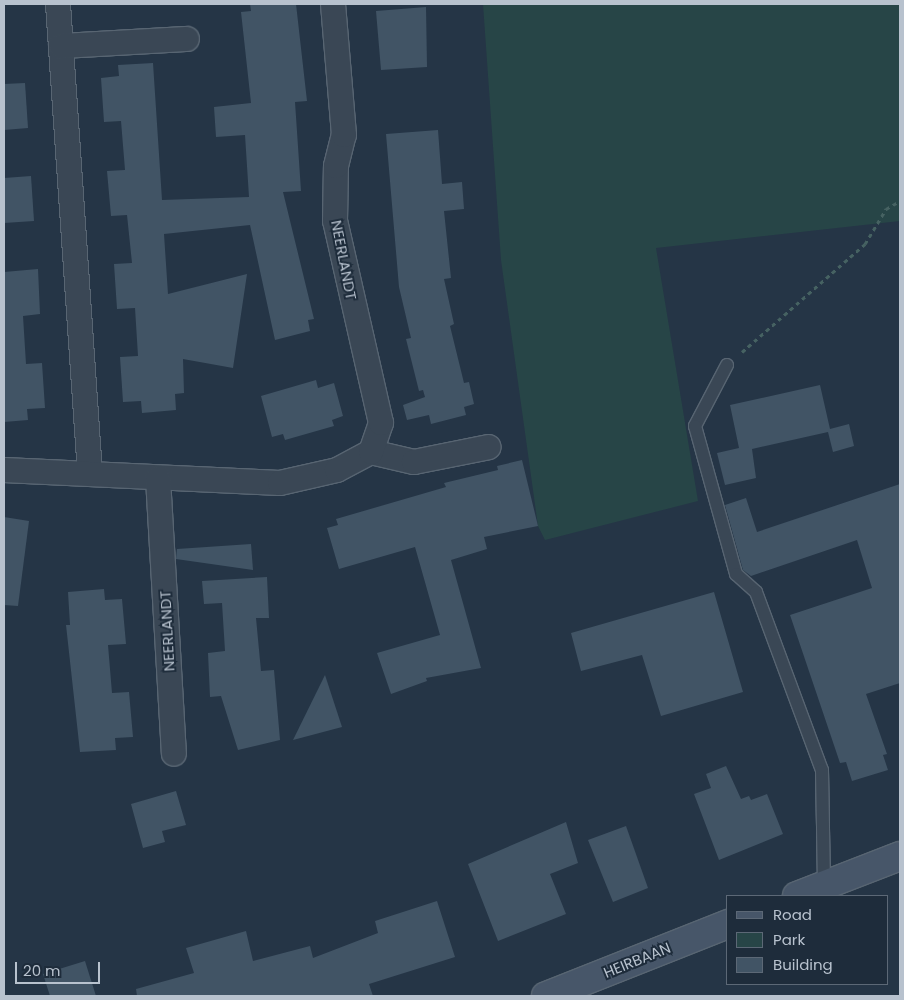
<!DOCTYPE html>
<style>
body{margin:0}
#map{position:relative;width:904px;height:1000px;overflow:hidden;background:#253546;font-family:Poppins,sans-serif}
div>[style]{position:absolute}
.green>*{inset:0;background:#274547}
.building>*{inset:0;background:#415465}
.path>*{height:3px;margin-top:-1.5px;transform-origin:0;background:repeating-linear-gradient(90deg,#466262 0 4px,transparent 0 8px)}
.roads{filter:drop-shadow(1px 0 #586572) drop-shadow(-1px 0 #586572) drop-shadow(0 1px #586572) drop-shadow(0 -1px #586572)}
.lane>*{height:12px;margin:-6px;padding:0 6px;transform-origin:6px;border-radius:6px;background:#3a4755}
.street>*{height:24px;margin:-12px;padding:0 12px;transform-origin:12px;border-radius:12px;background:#3a4755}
.secondary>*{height:28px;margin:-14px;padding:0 14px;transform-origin:14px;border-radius:14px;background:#475669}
span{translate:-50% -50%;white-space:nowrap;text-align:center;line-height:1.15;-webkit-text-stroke:4px #1e2c3b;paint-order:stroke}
.street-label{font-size:15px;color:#b8c2ce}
.frame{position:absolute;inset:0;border:5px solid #b8c2ce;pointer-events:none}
.legend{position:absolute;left:726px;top:895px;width:162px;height:90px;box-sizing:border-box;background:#1e2c3b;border:1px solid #5c6876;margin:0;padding:6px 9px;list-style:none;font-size:15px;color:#b8c2ce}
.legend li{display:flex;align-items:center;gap:10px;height:25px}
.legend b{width:25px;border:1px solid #5c6876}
.scale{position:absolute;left:15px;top:962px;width:85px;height:22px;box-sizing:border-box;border:2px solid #b8c2ce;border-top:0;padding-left:6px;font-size:15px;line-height:18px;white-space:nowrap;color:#b8c2ce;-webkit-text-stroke:4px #1e2c3b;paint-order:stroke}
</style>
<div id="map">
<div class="green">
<i style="clip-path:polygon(483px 4px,900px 4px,900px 221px,656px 248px,698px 501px,545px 540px,538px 526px,501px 260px)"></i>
</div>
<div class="building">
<i style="clip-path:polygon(250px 4px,296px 4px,307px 101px,295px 102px,301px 191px,283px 192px,314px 319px,308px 320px,310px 331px,275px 340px,250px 225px,164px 234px,168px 294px,247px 274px,233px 368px,183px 359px,184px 393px,175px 394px,176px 410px,142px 413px,141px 401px,123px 402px,120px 357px,138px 356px,135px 308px,117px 309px,114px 264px,132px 263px,127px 215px,111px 216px,107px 171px,125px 170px,121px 121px,104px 122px,101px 78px,119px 76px,118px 65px,153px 63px,162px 200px,249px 197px,245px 135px,216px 137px,214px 107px,251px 103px,241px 12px,251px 11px)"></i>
<i style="clip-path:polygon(426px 7px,427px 67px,381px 70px,376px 11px)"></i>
<i style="clip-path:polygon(25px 83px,28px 128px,4px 130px,4px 84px)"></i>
<i style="clip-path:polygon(438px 130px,442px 184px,462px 182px,464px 209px,444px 211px,451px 278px,444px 279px,454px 324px,450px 326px,464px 383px,469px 382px,474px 404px,464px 407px,466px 415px,431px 424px,429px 415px,407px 420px,403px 405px,425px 397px,423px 390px,419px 391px,406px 339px,411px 338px,399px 287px,386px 134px)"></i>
<i style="clip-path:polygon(31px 176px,34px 221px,4px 223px,4px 178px)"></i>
<i style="clip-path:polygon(38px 269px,40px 314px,23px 316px,26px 364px,42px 363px,45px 408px,27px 409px,28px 420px,4px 422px,4px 272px)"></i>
<i style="clip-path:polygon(316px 380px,318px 388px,334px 383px,343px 416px,332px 420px,334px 426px,285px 440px,283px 434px,272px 437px,261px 396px)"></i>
<i style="clip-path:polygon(820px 385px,830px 429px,849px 424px,854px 446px,833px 452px,828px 432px,752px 449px,756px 478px,725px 485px,717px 453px,739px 448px,730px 405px)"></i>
<i style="clip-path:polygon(522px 460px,538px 526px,484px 537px,487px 549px,451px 560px,481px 668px,426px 678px,427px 681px,391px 694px,377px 653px,440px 635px,415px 547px,339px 569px,327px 528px,338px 525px,336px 519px,446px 487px,444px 483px,498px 470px,497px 466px)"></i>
<i style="clip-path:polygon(900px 484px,900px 683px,866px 694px,887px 754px,883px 755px,888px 770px,852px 781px,846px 762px,840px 763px,790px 615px,872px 588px,857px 540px,751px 576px,743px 570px,725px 505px,746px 498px,757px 532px)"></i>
<i style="clip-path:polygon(4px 517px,29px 521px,18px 606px,4px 605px)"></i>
<i style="clip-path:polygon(251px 544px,253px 570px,176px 559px,177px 549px)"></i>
<i style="clip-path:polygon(267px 577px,269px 618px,256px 618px,261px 671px,274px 670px,280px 740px,238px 750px,221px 696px,210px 697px,208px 653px,225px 651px,222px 603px,204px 604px,202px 581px)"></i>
<i style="clip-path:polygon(104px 589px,105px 600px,122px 599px,126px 644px,108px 645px,112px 693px,129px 692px,133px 737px,115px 738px,116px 750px,80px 752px,66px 625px,70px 625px,68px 592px)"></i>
<i style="clip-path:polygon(714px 592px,743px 692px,661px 716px,642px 655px,581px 671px,571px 633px)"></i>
<i style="clip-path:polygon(325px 675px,342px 727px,293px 740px)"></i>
<i style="clip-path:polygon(726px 766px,741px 799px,749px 796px,751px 800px,767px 794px,783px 834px,719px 860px,694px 794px,711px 788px,706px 774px)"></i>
<i style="clip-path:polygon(176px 791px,186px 825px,162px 831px,165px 842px,143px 848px,131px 804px)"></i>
<i style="clip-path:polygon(566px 822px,578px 863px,550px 874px,566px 914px,498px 941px,468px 864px)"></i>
<i style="clip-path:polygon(626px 826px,648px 888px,613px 902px,588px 840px)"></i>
<i style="clip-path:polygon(437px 901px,455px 957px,369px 984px,373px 996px,137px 996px,136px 989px,194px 973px,186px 948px,246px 931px,253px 961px,310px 946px,313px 958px,378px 933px,375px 921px)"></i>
<i style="clip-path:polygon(85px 961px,96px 996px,50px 996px,43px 974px)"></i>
</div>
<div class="path">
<i style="left:742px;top:352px;width:164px;rotate:-41.3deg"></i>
<i style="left:865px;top:244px;width:41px;rotate:-59deg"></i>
<i style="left:886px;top:209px;width:16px;rotate:-30deg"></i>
</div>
<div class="roads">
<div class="lane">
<i style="left:727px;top:365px;width:69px;rotate:117.7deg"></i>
<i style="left:695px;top:426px;width:154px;rotate:74.5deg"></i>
<i style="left:736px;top:574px;width:27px;rotate:42deg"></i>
<i style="left:756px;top:592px;width:190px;rotate:69.7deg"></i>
<i style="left:822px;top:770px;width:116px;rotate:89deg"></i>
</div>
<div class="street">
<i style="left:58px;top:4px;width:468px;rotate:86.1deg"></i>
<i style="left:61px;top:46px;width:126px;rotate:-3.2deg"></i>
<i style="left:371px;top:452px;width:44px;rotate:13.1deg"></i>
<i style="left:414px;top:462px;width:76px;rotate:-11.3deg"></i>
<i style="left:4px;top:470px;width:276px;rotate:2.7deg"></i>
<i style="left:280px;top:483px;width:58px;rotate:-12.8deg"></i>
<i style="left:337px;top:470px;width:38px;rotate:-28deg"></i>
<i style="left:371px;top:452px;width:31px;rotate:-71deg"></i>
<i style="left:381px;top:423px;width:207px;rotate:-102.8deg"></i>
<i style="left:335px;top:221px;width:55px;rotate:-89deg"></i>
<i style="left:336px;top:166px;width:32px;rotate:-76deg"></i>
<i style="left:344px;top:135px;width:131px;rotate:-94.8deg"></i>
<i style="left:158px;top:478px;width:276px;rotate:86.7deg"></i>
</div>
<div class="secondary">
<i style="left:797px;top:896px;width:110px;rotate:-21.2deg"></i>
<i style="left:546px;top:996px;width:196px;rotate:-21.6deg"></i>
</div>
</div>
<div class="street-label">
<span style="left:344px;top:260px;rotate:79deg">NEERLANDT</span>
<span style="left:167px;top:631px;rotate:-93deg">NEERLANDT</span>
<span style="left:637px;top:960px;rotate:-22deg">HEIRBAAN</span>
</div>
<div class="frame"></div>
<ul class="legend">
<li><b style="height:6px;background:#475669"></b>Road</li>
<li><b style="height:14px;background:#274547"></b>Park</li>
<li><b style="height:14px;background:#415465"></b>Building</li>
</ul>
<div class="scale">20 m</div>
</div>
